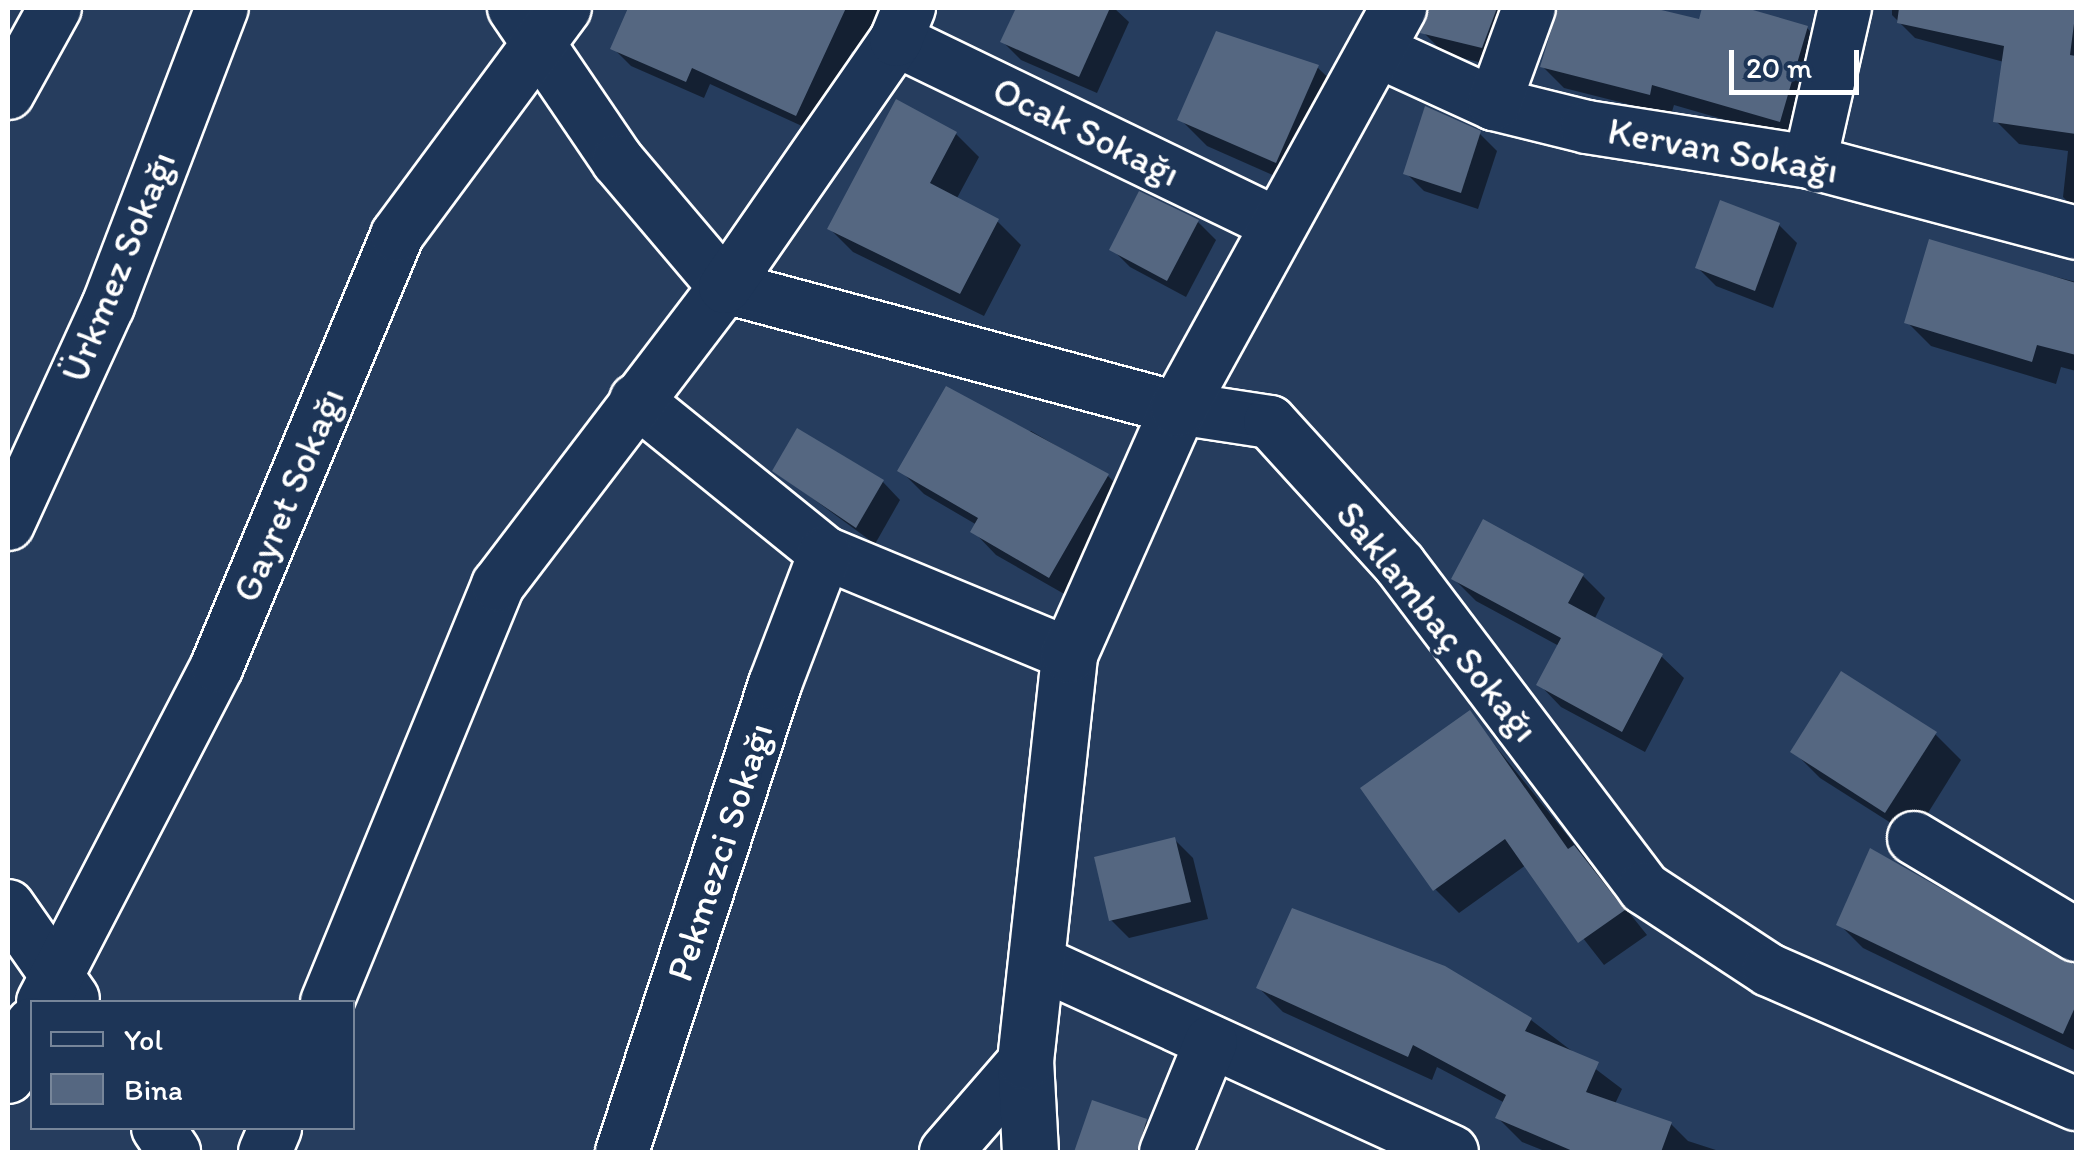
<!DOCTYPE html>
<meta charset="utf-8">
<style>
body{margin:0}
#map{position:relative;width:2084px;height:1160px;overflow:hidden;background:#263d5e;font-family:Itim,sans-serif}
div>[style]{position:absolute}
.shadow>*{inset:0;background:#0007}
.building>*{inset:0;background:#556781}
.roads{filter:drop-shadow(2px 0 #fff) drop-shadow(-2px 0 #fff) drop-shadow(0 2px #fff) drop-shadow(0 -2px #fff)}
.minor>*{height:52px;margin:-26px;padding:0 26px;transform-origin:26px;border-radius:26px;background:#1d3557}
.tertiary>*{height:55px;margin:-27.5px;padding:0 27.5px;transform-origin:27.5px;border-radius:27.5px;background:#1d3557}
span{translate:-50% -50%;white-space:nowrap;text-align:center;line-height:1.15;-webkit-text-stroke:8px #1d3557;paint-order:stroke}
.street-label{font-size:38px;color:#fff}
.frame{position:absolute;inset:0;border:10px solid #fff;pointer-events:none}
.legend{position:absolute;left:30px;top:1000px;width:325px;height:130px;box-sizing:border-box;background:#1d3557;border:2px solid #77869a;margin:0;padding:12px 18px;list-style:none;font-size:30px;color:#fff}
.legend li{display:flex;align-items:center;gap:20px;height:50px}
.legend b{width:50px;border:2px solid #77869a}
.scale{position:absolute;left:1729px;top:50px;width:130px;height:45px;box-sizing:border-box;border:5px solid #fff;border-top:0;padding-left:12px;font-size:30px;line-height:35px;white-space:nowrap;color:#fff;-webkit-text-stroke:8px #1d3557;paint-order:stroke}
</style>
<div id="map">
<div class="shadow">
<i style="clip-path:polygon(631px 8px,883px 8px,860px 55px,852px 51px,815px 132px,710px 84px,704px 98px,631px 66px,613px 48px)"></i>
<i style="clip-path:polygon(1019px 8px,1114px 8px,1129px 22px,1097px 93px,1021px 60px,1003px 42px)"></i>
<i style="clip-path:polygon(1430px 8px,1530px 8px,1504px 68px,1445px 54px,1424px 33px)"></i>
<i style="clip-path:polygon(1560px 8px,1643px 8px,1701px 22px,1705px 8px,1737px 8px,1807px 28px,1829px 50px,1802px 142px,1674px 105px,1671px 115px,1564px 88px,1542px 66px)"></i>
<i style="clip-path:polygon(1892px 8px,2076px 8px,2076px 210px,2063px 197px,2068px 151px,2019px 144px,1996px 121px,2004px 62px,1915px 38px,1892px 15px)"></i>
<i style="clip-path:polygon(1317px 67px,1344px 93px,1302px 188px,1207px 146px,1180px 119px)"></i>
<i style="clip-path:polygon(1479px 133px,1497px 151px,1478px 209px,1424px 191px,1406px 173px)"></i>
<i style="clip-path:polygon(956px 134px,979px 157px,956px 200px,998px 222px,1021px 245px,984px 316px,853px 252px,830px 229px)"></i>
<i style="clip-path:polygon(1198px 222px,1216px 240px,1186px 297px,1130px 267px,1112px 249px)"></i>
<i style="clip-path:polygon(1779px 225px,1797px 243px,1773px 308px,1716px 286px,1698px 268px)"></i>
<i style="clip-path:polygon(1930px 245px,2076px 282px,2076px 371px,2061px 367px,2056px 384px,1931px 346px,1907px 322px)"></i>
<i style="clip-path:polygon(1031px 431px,1108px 476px,1131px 499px,1073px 599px,996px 555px,973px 531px,977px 525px,924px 494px,900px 470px)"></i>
<i style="clip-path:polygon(775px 471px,883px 482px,900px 500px,875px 544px)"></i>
<i style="clip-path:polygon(1583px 576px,1605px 598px,1594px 620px,1661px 656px,1684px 678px,1645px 752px,1561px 707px,1539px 684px,1559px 646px,1476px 601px,1454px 579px)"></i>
<i style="clip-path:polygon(1469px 713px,1647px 935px,1604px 965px,1526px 865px,1459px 913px,1435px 889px)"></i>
<i style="clip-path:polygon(1935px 734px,1961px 760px,1913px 837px,1820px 778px,1793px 751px)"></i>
<i style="clip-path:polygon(1175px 840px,1193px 858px,1208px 919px,1129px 938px,1111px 920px)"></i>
<i style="clip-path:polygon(1839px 924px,2076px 967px,2076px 1051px,1863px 948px)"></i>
<i style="clip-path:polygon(1259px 988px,1531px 1020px,1622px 1089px,1615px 1104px,1671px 1124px,1688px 1141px,1722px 1152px,1547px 1152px,1522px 1142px,1498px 1118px,1505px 1103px,1437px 1067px,1432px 1080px,1283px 1012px)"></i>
<i style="clip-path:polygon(1094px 1104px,1146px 1122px,1164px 1140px,1160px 1152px,1077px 1152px)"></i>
</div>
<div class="building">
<i style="clip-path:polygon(628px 8px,846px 8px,796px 116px,692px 68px,686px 82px,610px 49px)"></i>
<i style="clip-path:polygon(1016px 8px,1110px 8px,1079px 77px,1000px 42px)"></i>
<i style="clip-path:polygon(1429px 8px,1497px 8px,1482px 48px,1420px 33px)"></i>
<i style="clip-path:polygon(1558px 8px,1653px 8px,1699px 19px,1702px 8px,1746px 8px,1808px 26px,1780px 122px,1652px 85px,1650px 95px,1540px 67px)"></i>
<i style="clip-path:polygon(1899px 8px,2076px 8px,2070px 55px,2076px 56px,2076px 134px,1993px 122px,2004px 46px,1897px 23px)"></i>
<i style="clip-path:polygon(1216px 31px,1319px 65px,1276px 163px,1177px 120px)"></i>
<i style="clip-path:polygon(896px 99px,957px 132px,930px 183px,999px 219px,960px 294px,827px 229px)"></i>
<i style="clip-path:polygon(1425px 106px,1481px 131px,1461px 193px,1403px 174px)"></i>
<i style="clip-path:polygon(1139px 191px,1199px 220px,1167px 281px,1109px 250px)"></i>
<i style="clip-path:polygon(1720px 200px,1780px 223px,1755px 291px,1695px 268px)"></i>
<i style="clip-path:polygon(1929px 239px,2076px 283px,2076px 355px,2037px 345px,2032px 362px,1904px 323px)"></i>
<i style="clip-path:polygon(946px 386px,1109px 474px,1049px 578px,970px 532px,978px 518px,897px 471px)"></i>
<i style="clip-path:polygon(797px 428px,884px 480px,856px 528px,772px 471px)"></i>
<i style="clip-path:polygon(1483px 519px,1584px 574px,1568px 603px,1663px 654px,1622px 732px,1536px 685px,1561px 638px,1451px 579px)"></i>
<i style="clip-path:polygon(1841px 671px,1937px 732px,1885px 813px,1790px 752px)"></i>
<i style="clip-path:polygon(1470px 710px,1568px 849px,1574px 845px,1625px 910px,1578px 943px,1505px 839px,1433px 891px,1360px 788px)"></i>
<i style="clip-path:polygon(1175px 837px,1191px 902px,1109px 921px,1094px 857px)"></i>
<i style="clip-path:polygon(1870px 848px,2076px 965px,2076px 1005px,2063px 1034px,1836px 925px)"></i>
<i style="clip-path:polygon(1292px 908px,1445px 966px,1532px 1018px,1525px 1031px,1599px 1062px,1586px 1092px,1672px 1122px,1661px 1152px,1575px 1152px,1495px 1118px,1506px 1095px,1413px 1045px,1408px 1057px,1256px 988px)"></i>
<i style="clip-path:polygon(1092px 1100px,1147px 1119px,1137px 1152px,1074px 1152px)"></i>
</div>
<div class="roads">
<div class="minor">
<i style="left:514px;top:8px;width:185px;rotate:55.8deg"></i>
<i style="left:618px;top:161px;width:165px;rotate:49.7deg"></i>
<i style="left:896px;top:40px;width:423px;rotate:25.8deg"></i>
<i style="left:1376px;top:50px;width:130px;rotate:24.6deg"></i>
<i style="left:1494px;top:104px;width:96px;rotate:13.9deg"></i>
<i style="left:1587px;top:127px;width:226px;rotate:8.9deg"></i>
<i style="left:1810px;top:162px;width:275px;rotate:14.9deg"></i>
<i style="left:8px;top:93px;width:97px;rotate:-61.1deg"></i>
<i style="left:1494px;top:104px;width:102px;rotate:-70deg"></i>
<i style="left:1810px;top:162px;width:158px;rotate:-77.2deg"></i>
<i style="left:725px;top:287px;width:469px;rotate:15deg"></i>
<i style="left:1178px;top:408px;width:93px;rotate:8.7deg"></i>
<i style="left:1270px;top:422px;width:193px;rotate:47.7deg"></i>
<i style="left:1400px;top:565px;width:405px;rotate:52.9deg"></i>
<i style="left:1644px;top:888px;width:149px;rotate:33.3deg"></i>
<i style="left:1769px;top:970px;width:335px;rotate:23.6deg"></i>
<i style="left:636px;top:400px;width:243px;rotate:39deg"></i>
<i style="left:825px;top:553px;width:264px;rotate:22.5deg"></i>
<i style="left:8px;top:524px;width:240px;rotate:-65.4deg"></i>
<i style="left:108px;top:306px;width:319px;rotate:-69.1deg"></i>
<i style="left:1914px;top:838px;width:189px;rotate:30.9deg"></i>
<i style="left:8px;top:906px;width:113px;rotate:55deg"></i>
<i style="left:1040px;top:963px;width:453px;rotate:24.6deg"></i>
<i style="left:43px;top:1002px;width:378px;rotate:-62.6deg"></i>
<i style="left:217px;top:666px;width:467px;rotate:-67.3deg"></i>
<i style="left:397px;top:235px;width:282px;rotate:-53.5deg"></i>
<i style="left:327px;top:1002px;width:451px;rotate:-67.7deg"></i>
<i style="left:498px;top:585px;width:375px;rotate:-52.7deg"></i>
<i style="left:725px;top:287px;width:300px;rotate:-55.3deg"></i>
<i style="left:896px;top:40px;width:35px;rotate:-68deg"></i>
<i style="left:8px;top:1077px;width:58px;rotate:-65.6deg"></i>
<i style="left:158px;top:1128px;width:29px;rotate:56deg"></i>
<i style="left:265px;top:1152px;width:26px;rotate:-67deg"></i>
<i style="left:622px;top:1152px;width:492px;rotate:-71.9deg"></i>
<i style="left:775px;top:684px;width:140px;rotate:-69.1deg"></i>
<i style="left:946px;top:1152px;width:121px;rotate:-49deg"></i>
<i style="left:1166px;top:1152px;width:119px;rotate:-67.8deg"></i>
</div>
<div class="tertiary">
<i style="left:1030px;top:1152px;width:91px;rotate:-93.1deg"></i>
<i style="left:1025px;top:1061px;width:409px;rotate:-83.8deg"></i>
<i style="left:1069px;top:654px;width:269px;rotate:-66.1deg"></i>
<i style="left:1178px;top:408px;width:457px;rotate:-61.2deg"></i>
</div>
</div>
<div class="street-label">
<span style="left:1086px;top:132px;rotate:26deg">Ocak Sokağı</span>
<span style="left:1723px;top:151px;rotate:10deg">Kervan Sokağı</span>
<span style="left:119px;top:267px;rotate:-68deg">Ürkmez Sokağı</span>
<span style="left:289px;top:495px;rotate:-67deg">Gayret Sokağı</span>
<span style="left:1437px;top:622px;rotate:51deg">Saklambaç Sokağı</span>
<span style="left:720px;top:852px;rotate:-72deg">Pekmezci Sokağı</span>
</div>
<div class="frame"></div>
<ul class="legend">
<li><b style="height:12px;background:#1d3557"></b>Yol</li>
<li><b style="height:28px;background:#556781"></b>Bina</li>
</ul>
<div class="scale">20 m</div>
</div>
